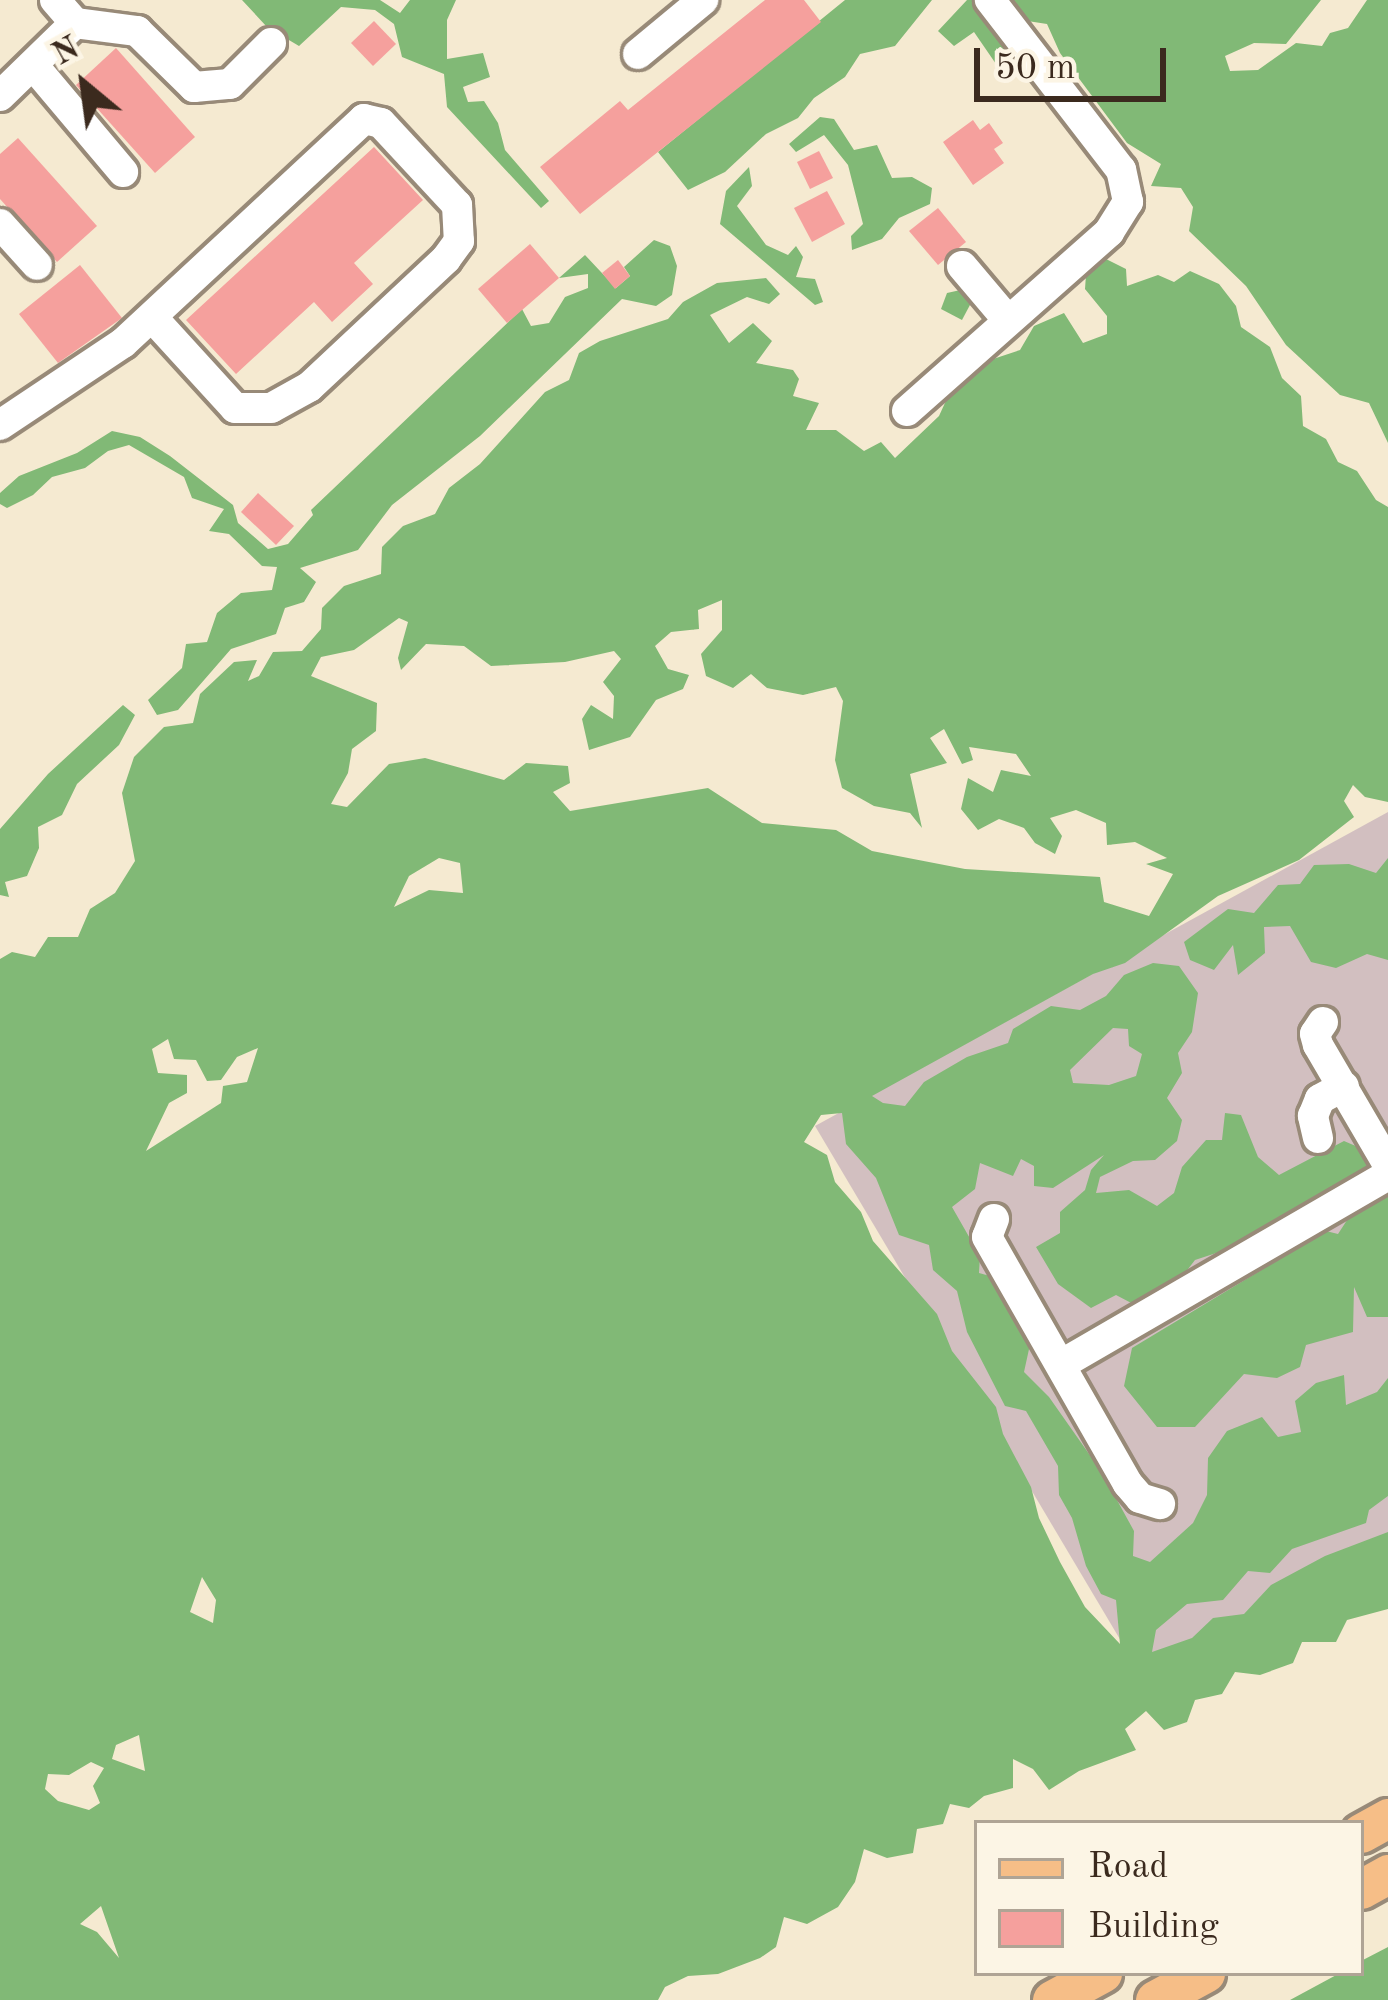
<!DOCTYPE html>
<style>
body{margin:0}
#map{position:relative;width:1388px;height:2000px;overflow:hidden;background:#f5ead1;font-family:"Old Standard TT",serif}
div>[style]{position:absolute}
.industrial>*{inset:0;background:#d2bfc0}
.forest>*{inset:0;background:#81b976}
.building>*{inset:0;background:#f5a09d}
.roads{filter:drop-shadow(3px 0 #988a78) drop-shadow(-3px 0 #988a78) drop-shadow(0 3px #988a78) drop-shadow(0 -3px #988a78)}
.minor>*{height:30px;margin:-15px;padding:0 15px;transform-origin:15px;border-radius:15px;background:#fff}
.major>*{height:39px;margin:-19.5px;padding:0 19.5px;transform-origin:19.5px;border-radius:19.5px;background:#f6be87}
span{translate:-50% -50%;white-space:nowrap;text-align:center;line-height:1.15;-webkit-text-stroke:10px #fcf5e5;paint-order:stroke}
.legend{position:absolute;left:974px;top:1820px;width:390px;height:156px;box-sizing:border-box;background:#fcf5e5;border:3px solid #afa495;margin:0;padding:15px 21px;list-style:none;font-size:36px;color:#3b2a1e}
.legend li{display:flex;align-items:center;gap:24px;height:60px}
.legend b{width:60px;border:3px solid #afa495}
.north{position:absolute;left:24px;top:24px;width:120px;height:120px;-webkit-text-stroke:9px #fcf5e5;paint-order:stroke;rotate:331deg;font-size:33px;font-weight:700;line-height:48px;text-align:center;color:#3b2a1e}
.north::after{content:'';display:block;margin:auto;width:42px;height:54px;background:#3b2a1e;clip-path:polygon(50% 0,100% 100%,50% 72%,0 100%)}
.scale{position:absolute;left:974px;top:48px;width:192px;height:54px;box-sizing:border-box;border:6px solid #3b2a1e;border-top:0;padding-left:15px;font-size:36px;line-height:42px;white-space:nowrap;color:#3b2a1e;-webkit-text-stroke:9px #fcf5e5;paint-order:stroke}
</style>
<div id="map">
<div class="industrial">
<i style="clip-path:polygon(1388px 812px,1388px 1534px,1140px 1673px,815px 1126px)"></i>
</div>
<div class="forest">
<i style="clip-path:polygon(242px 0,380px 0,400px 13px,410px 0,456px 0,447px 20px,447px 59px,483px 53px,490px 77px,463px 87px,468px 102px,484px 101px,498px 123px,505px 150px,549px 201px,541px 208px,447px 107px,444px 74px,402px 57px,394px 24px,375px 10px,341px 7px,299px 46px,267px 27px)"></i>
<i style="clip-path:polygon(845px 0,932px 0,895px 46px,860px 54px,845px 77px,814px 98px,798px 118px,766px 134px,725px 172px,688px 190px,658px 152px)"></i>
<i style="clip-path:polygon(967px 0,982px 0,1007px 30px,1010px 60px,996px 64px,974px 32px,954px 46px,938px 31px)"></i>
<i style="clip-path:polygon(1002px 0,1321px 0,1286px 44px,1254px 43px,1225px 56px,1230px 71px,1258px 70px,1296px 43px,1322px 46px,1330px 33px,1348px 28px,1367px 0,1388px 0,1388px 443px,1369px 403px,1340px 395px,1286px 345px,1246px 286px,1189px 231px,1193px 207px,1181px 188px,1151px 186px,1161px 164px,1127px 143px,1060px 53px,1047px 24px,1021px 20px)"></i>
<i style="clip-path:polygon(820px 117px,834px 119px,854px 150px,877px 145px,892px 178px,912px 177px,932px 188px,930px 204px,899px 218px,882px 239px,852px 250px,851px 236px,863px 224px,848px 165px,824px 135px,796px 152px,789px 144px)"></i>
<i style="clip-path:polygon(749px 167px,752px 186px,737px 206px,766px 245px,788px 255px,796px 246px,803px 257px,796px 277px,815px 279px,823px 302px,815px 305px,720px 224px,726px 191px)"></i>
<i style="clip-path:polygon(654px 240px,670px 246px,677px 266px,672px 295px,656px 306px,622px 299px,480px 436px,392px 505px,358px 550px,300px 568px,316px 582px,304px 602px,285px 608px,276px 634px,231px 649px,178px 710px,157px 715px,148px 700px,182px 668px,186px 644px,207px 642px,217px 613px,241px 593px,272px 590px,277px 567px,262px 566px,229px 534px,209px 531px,224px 509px,192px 498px,184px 477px,129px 445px,108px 451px,85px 468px,52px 477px,33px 495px,7px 508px,0 504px,0 493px,19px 476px,77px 453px,112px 431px,140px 437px,170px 456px,233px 505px,238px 523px,268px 549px,288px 544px,313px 515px,311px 510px,522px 309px,531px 326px,549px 323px,565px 297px,588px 288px,588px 274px,559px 278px,585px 255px,616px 288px,630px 276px,624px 267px)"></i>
<i style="clip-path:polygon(evenodd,1106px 259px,1126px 269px,1127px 286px,1158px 275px,1174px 282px,1190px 271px,1219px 284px,1236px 306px,1241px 327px,1270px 347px,1282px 378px,1301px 396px,1303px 426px,1326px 439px,1338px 462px,1357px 471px,1376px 500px,1388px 507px,1388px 802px,1365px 797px,1353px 785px,1344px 801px,1354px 817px,1299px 860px,1218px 896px,1125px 963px,1093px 974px,872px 1096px,883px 1103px,905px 1106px,924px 1082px,967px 1057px,1008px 1043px,1013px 1029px,1051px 1006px,1080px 1010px,1106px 996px,1124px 975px,1153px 963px,1179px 966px,1198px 993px,1192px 1032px,1178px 1053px,1182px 1073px,1167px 1098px,1182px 1120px,1177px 1141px,1155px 1160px,1133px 1161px,1100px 1177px,1096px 1193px,1129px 1190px,1157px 1206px,1174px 1193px,1182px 1167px,1206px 1140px,1222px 1140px,1225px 1113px,1241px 1115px,1258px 1157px,1279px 1175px,1344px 1141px,1372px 1153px,1368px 1175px,1333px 1198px,1307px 1204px,1268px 1236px,1195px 1260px,1178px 1282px,1137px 1306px,1116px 1295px,1091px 1308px,1058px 1284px,1036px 1247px,1060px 1233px,1060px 1212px,1085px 1190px,1091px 1170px,1104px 1155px,1053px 1188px,1034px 1186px,1034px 1166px,1021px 1159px,1013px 1176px,980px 1163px,975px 1189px,952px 1207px,980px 1256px,979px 1273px,990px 1276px,1031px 1340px,1024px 1372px,1049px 1397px,1101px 1471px,1134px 1531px,1133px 1556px,1150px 1562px,1193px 1523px,1207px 1495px,1208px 1458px,1227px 1431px,1262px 1417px,1278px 1437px,1301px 1432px,1295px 1401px,1316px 1383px,1344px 1375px,1346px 1405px,1377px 1392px,1388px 1378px,1388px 1496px,1369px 1510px,1366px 1523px,1292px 1549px,1270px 1573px,1248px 1571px,1223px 1600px,1187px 1604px,1156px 1630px,1152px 1652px,1192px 1638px,1213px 1618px,1244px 1614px,1271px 1585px,1325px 1556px,1388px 1532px,1388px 1609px,1347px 1620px,1336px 1642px,1302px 1642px,1293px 1663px,1260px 1675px,1235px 1672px,1222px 1694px,1195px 1700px,1187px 1722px,1164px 1730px,1146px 1711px,1125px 1729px,1136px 1750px,1079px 1771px,1049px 1790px,1033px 1769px,1013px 1759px,1013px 1788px,984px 1796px,969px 1808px,950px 1804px,943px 1824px,917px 1829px,913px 1853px,887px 1858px,864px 1849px,855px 1882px,838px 1907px,807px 1924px,784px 1917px,776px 1947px,760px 1958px,718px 1974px,688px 1976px,665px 1987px,658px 2000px,0 2000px,0 959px,12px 952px,35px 957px,48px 937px,78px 937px,90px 909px,115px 893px,135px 861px,122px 793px,134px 757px,164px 727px,193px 723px,200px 694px,234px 662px,257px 660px,248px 681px,259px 676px,273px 652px,302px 651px,321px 629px,322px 608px,344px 586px,381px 574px,382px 547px,403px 526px,435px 514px,449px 488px,480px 464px,545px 392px,569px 380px,579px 353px,600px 341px,668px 319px,683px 302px,717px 283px,766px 278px,780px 294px,769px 304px,747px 297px,710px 315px,729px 343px,753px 323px,772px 341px,756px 363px,793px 370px,799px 379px,793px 396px,819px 403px,806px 430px,836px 430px,864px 451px,881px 442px,895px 458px,939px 416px,960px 370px,1020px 350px,1034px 326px,1064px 313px,1083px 343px,1107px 334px,1107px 316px,1085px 289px,1087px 260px,1106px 259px,722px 600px,722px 630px,701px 654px,706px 676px,733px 688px,751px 674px,767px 688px,803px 695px,836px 687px,843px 701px,835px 760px,842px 788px,874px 806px,910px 813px,922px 828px,910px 774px,947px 763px,930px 738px,944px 729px,962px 764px,973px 760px,969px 747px,1016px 754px,1031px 776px,1001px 770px,993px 792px,968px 778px,961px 809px,978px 830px,999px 819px,1024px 828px,1035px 843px,1055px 854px,1062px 836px,1050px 818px,1076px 810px,1106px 823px,1107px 845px,1135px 842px,1167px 858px,1146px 864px,1173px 874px,1149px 916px,1104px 902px,1100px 877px,965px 869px,872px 851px,836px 830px,762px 823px,708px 788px,570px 811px,553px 792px,570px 783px,568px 766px,526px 763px,504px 780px,425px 758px,389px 764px,347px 807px,331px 804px,348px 773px,352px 749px,376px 731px,377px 703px,311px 676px,321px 657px,354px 650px,399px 618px,408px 622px,398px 658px,401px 670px,426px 644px,464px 646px,491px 666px,565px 662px,614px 651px,621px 659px,603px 682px,614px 696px,613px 719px,591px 705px,582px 719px,589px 750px,630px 737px,656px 700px,683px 689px,689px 675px,668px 669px,655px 646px,671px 632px,699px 629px,698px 610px,722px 600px,1106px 259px,439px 858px,460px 863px,463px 893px,429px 890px,394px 907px,409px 876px,439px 858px,1106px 259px,1113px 1028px,1128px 1029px,1129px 1046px,1142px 1054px,1136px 1076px,1109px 1085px,1073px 1083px,1070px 1070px,1113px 1028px,1106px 259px,168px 1039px,174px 1059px,196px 1060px,207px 1081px,221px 1080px,237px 1057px,258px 1048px,247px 1082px,223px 1086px,221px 1103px,146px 1151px,169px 1103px,187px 1093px,187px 1075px,158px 1073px,152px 1049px,168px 1039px,1106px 259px,842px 1113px,846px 1144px,876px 1178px,899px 1235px,929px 1245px,933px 1270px,957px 1291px,967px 1332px,1005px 1406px,1026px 1411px,1058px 1466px,1059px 1495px,1072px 1518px,1086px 1566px,1101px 1594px,1116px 1600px,1120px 1644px,1085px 1607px,1060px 1562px,1039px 1518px,1031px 1487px,1003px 1434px,996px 1407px,952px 1351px,937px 1314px,873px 1241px,861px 1212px,835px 1182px,827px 1155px,804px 1142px,821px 1115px,842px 1113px,1106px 259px,202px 1577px,216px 1600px,213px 1623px,190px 1612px,202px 1577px,1106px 259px,139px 1735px,145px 1771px,112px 1759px,116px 1745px,139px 1735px,1106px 259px,91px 1762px,104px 1768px,93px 1786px,100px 1803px,89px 1810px,58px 1801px,45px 1789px,48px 1774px,69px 1775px,91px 1762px,1106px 259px,101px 1906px,119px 1958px,97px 1932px,80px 1924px,101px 1906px)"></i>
<i style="clip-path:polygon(965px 289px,971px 303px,962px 320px,941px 309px,947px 293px)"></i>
<i style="clip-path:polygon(123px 705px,135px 715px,119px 745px,77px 784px,62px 815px,38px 827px,39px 848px,27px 876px,5px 882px,9px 897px,0 895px,0 829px,48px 774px)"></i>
<i style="clip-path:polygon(1388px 858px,1388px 960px,1367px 954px,1336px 968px,1311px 962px,1290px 926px,1264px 927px,1265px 953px,1238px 975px,1233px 945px,1214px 970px,1190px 960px,1184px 942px,1228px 909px,1254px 913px,1278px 885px,1300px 884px,1314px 865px,1349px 864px,1376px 873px)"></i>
<i style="clip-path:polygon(1388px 1194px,1388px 1317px,1367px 1317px,1354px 1287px,1353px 1332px,1306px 1345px,1300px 1367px,1277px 1378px,1244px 1374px,1195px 1427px,1157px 1427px,1124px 1386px,1132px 1348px,1326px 1231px,1338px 1234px,1353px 1211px)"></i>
<i style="clip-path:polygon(1388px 1947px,1388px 2000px,1290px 2000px,1340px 1973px,1361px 1973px,1361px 1961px)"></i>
</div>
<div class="building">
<i style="clip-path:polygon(765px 0,804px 0,821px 22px,580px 214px,540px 167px,620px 101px,628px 110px)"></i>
<i style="clip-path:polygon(374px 21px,396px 44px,373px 66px,351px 43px)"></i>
<i style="clip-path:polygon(116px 48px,195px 137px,155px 173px,76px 85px)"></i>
<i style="clip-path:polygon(973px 120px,980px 130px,989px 123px,1003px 143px,994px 149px,1004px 163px,973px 185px,943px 142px)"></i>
<i style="clip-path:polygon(18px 138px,97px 226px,57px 262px,0 199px,0 154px)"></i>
<i style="clip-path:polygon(374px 147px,423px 200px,354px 263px,373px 284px,332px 322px,314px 302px,236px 374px,186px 320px)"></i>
<i style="clip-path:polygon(819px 151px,833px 178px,810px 189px,797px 162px)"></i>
<i style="clip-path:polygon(827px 191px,845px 224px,812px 242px,794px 208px)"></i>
<i style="clip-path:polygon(938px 208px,966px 242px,938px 265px,909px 231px)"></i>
<i style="clip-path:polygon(530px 244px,559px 278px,507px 323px,478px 289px)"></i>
<i style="clip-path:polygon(618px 260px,630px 276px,615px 289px,602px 273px)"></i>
<i style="clip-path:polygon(80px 265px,122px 318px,58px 363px,19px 314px)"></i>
<i style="clip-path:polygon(258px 493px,294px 526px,276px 545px,241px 512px)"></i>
</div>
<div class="roads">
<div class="minor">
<i style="left:55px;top:0;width:30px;rotate:49deg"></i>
<i style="left:75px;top:23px;width:63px;rotate:7.4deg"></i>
<i style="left:137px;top:31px;width:80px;rotate:44.5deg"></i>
<i style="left:194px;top:87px;width:36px;rotate:-5deg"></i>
<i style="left:230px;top:84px;width:58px;rotate:-45deg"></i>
<i style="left:638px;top:54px;width:85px;rotate:-39.7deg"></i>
<i style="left:33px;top:65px;width:140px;rotate:49.9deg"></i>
<i style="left:0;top:96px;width:105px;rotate:-44.2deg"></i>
<i style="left:0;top:224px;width:55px;rotate:47.9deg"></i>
<i style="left:962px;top:266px;width:68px;rotate:49.8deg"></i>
<i style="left:907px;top:411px;width:270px;rotate:-41.5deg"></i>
<i style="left:1109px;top:232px;width:36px;rotate:-58deg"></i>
<i style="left:1128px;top:202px;width:33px;rotate:-102deg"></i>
<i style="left:1121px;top:170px;width:215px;rotate:-127.6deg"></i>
<i style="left:0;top:425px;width:148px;rotate:-33.7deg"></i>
<i style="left:123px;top:343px;width:329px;rotate:-42.9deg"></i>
<i style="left:364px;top:119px;width:17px;rotate:13deg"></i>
<i style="left:381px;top:123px;width:112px;rotate:47.2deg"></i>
<i style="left:457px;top:205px;width:36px;rotate:87deg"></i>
<i style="left:459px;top:241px;width:22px;rotate:126deg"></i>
<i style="left:446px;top:259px;width:187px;rotate:136.9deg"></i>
<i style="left:309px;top:387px;width:43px;rotate:151.1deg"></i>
<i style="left:271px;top:408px;width:36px;rotate:180deg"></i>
<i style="left:235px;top:408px;width:123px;rotate:-132.4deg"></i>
<i style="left:1323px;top:1022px;width:14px;rotate:124deg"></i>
<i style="left:1315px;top:1034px;width:11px;rotate:75deg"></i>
<i style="left:1318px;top:1045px;width:139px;rotate:59.7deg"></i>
<i style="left:1318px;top:1138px;width:23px;rotate:-103deg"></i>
<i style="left:1313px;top:1116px;width:18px;rotate:-68deg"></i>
<i style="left:1320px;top:1099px;width:27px;rotate:-28deg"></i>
<i style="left:994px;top:1219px;width:19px;rotate:111deg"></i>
<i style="left:987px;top:1237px;width:284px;rotate:60.3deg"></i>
<i style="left:1128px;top:1484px;width:18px;rotate:49deg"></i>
<i style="left:1140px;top:1498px;width:21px;rotate:17deg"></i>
<i style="left:1062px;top:1364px;width:377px;rotate:-30.1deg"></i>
</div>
<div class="major">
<i style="left:1361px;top:1833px;width:31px;rotate:-29deg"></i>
<i style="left:1361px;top:1889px;width:31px;rotate:-29deg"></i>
<i style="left:1052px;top:2000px;width:57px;rotate:-28.4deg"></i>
<i style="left:1155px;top:2000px;width:57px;rotate:-28.4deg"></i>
</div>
</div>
<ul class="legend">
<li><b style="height:15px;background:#f6be87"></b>Road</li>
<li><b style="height:33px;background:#f5a09d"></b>Building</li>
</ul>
<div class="north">N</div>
<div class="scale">50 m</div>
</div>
